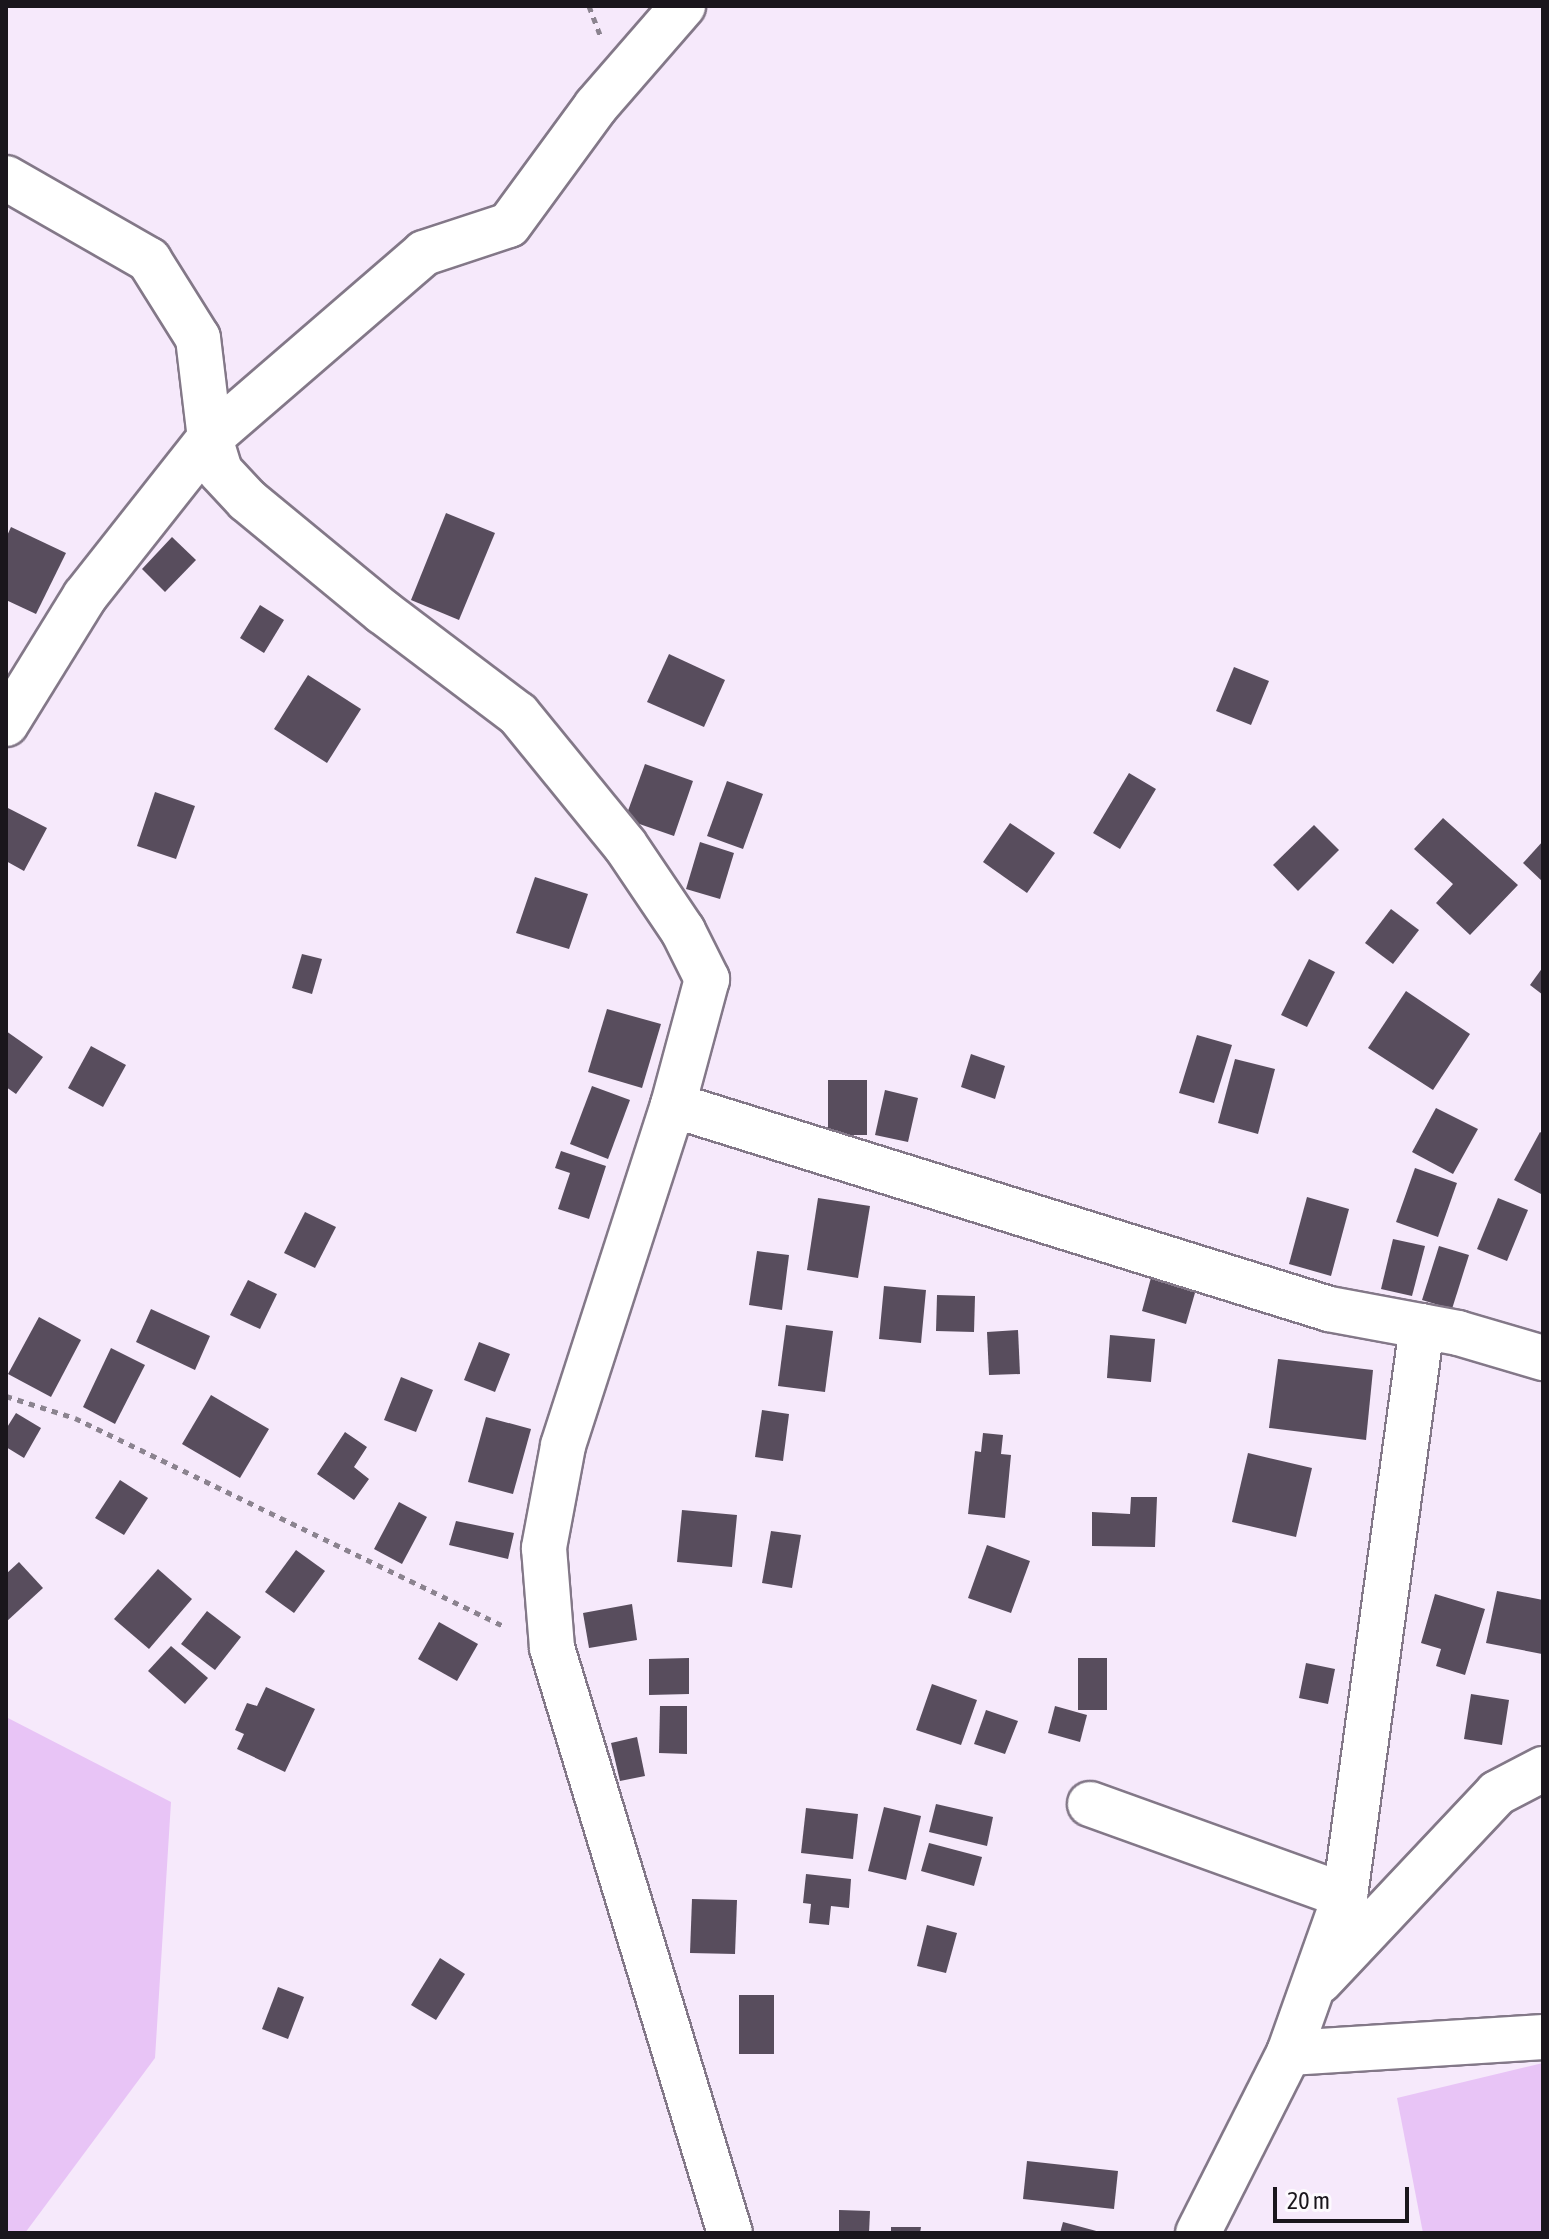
<!DOCTYPE html>
<style>
body{margin:0}
#map{position:relative;width:1549px;height:2239px;overflow:hidden;background:#f6e9fb;font-family:"Asap Condensed",sans-serif}
div>[style]{position:absolute}
.green>*{inset:0;background:#e8c4f6}
.building>*{inset:0;background:#584d5d}
.path>*{height:5px;margin-top:-2.5px;transform-origin:0;background:repeating-linear-gradient(90deg,#8b838f 0 6px,transparent 0 12px)}
.roads{filter:drop-shadow(2px 0 #837888) drop-shadow(-2px 0 #837888) drop-shadow(0 2px #837888) drop-shadow(0 -2px #837888)}
.street>*{height:44px;margin:-22px;padding:0 22px;transform-origin:22px;border-radius:22px;background:#fff}
span{translate:-50% -50%;white-space:nowrap;text-align:center;line-height:1.15;-webkit-text-stroke:8px #fdfafe;paint-order:stroke}
.frame{position:absolute;inset:0;border:8px solid #1a161c;pointer-events:none}
.scale{position:absolute;left:1273px;top:2187px;width:136px;height:36px;box-sizing:border-box;border:4px solid #1a161c;border-top:0;padding-left:10px;font-size:24px;line-height:28px;white-space:nowrap;color:#1a161c;-webkit-text-stroke:6px #fdfafe;paint-order:stroke}
</style>
<div id="map">
<div class="green">
<i style="clip-path:polygon(6px 1717px,171px 1802px,155px 2058px,25px 2233px,6px 2233px)"></i>
<i style="clip-path:polygon(1543px 2063px,1543px 2233px,1423px 2233px,1397px 2098px)"></i>
</div>
<div class="building">
<i style="clip-path:polygon(446px 513px,495px 533px,459px 620px,411px 600px)"></i>
<i style="clip-path:polygon(11px 527px,66px 553px,36px 614px,6px 600px,6px 538px)"></i>
<i style="clip-path:polygon(172px 537px,196px 560px,165px 592px,142px 569px)"></i>
<i style="clip-path:polygon(260px 605px,284px 620px,264px 653px,240px 638px)"></i>
<i style="clip-path:polygon(669px 654px,725px 680px,704px 727px,647px 702px)"></i>
<i style="clip-path:polygon(1234px 667px,1269px 681px,1251px 725px,1216px 711px)"></i>
<i style="clip-path:polygon(308px 675px,361px 709px,327px 763px,274px 729px)"></i>
<i style="clip-path:polygon(645px 764px,693px 781px,674px 836px,625px 819px)"></i>
<i style="clip-path:polygon(1129px 773px,1156px 789px,1120px 849px,1093px 833px)"></i>
<i style="clip-path:polygon(727px 781px,763px 794px,743px 849px,707px 836px)"></i>
<i style="clip-path:polygon(155px 792px,195px 806px,176px 859px,137px 846px)"></i>
<i style="clip-path:polygon(6px 807px,47px 828px,24px 871px,6px 861px)"></i>
<i style="clip-path:polygon(1443px 818px,1518px 885px,1470px 935px,1436px 903px,1453px 884px,1414px 849px)"></i>
<i style="clip-path:polygon(1010px 823px,1055px 853px,1027px 893px,983px 862px)"></i>
<i style="clip-path:polygon(1314px 825px,1339px 850px,1298px 891px,1273px 865px)"></i>
<i style="clip-path:polygon(1543px 841px,1543px 882px,1523px 863px)"></i>
<i style="clip-path:polygon(700px 842px,734px 853px,720px 899px,686px 889px)"></i>
<i style="clip-path:polygon(535px 877px,588px 894px,569px 949px,516px 933px)"></i>
<i style="clip-path:polygon(1391px 909px,1419px 930px,1393px 964px,1365px 943px)"></i>
<i style="clip-path:polygon(302px 954px,322px 959px,312px 994px,292px 988px)"></i>
<i style="clip-path:polygon(1309px 959px,1335px 972px,1307px 1027px,1281px 1015px)"></i>
<i style="clip-path:polygon(1543px 967px,1543px 995px,1530px 985px)"></i>
<i style="clip-path:polygon(1406px 991px,1470px 1034px,1433px 1090px,1368px 1048px)"></i>
<i style="clip-path:polygon(607px 1009px,661px 1024px,642px 1088px,588px 1072px)"></i>
<i style="clip-path:polygon(6px 1031px,43px 1057px,16px 1094px,6px 1087px)"></i>
<i style="clip-path:polygon(1197px 1035px,1232px 1045px,1214px 1103px,1179px 1093px)"></i>
<i style="clip-path:polygon(91px 1046px,126px 1065px,103px 1107px,68px 1088px)"></i>
<i style="clip-path:polygon(971px 1054px,1005px 1066px,995px 1099px,961px 1087px)"></i>
<i style="clip-path:polygon(1235px 1059px,1275px 1069px,1258px 1134px,1218px 1123px)"></i>
<i style="clip-path:polygon(828px 1080px,867px 1080px,867px 1135px,828px 1135px)"></i>
<i style="clip-path:polygon(592px 1086px,630px 1100px,608px 1159px,570px 1144px)"></i>
<i style="clip-path:polygon(885px 1090px,918px 1098px,908px 1142px,875px 1135px)"></i>
<i style="clip-path:polygon(1436px 1108px,1478px 1129px,1453px 1174px,1412px 1152px)"></i>
<i style="clip-path:polygon(1540px 1132px,1543px 1134px,1543px 1195px,1514px 1180px)"></i>
<i style="clip-path:polygon(561px 1151px,606px 1166px,589px 1219px,558px 1209px,570px 1173px,555px 1168px)"></i>
<i style="clip-path:polygon(1415px 1168px,1457px 1183px,1438px 1237px,1396px 1222px)"></i>
<i style="clip-path:polygon(1307px 1197px,1349px 1209px,1331px 1276px,1289px 1264px)"></i>
<i style="clip-path:polygon(818px 1198px,870px 1206px,858px 1278px,807px 1270px)"></i>
<i style="clip-path:polygon(1498px 1198px,1528px 1210px,1507px 1261px,1477px 1249px)"></i>
<i style="clip-path:polygon(305px 1212px,336px 1227px,315px 1268px,284px 1253px)"></i>
<i style="clip-path:polygon(1393px 1239px,1425px 1246px,1412px 1296px,1381px 1289px)"></i>
<i style="clip-path:polygon(1439px 1246px,1469px 1255px,1452px 1309px,1422px 1300px)"></i>
<i style="clip-path:polygon(757px 1251px,789px 1255px,782px 1310px,749px 1305px)"></i>
<i style="clip-path:polygon(1152px 1274px,1197px 1286px,1186px 1324px,1142px 1311px)"></i>
<i style="clip-path:polygon(248px 1280px,277px 1294px,260px 1329px,230px 1315px)"></i>
<i style="clip-path:polygon(884px 1286px,926px 1290px,921px 1343px,879px 1339px)"></i>
<i style="clip-path:polygon(937px 1295px,975px 1296px,974px 1332px,936px 1331px)"></i>
<i style="clip-path:polygon(151px 1309px,210px 1336px,195px 1370px,136px 1342px)"></i>
<i style="clip-path:polygon(39px 1317px,81px 1340px,51px 1397px,8px 1374px)"></i>
<i style="clip-path:polygon(786px 1325px,833px 1331px,825px 1392px,778px 1386px)"></i>
<i style="clip-path:polygon(1018px 1330px,1020px 1374px,989px 1375px,987px 1332px)"></i>
<i style="clip-path:polygon(1110px 1335px,1155px 1339px,1151px 1382px,1107px 1378px)"></i>
<i style="clip-path:polygon(479px 1342px,510px 1354px,495px 1392px,464px 1380px)"></i>
<i style="clip-path:polygon(111px 1348px,145px 1365px,115px 1424px,83px 1407px)"></i>
<i style="clip-path:polygon(1278px 1359px,1373px 1370px,1366px 1440px,1269px 1428px)"></i>
<i style="clip-path:polygon(401px 1377px,433px 1390px,416px 1432px,384px 1420px)"></i>
<i style="clip-path:polygon(211px 1395px,269px 1429px,240px 1478px,182px 1444px)"></i>
<i style="clip-path:polygon(762px 1410px,789px 1414px,783px 1461px,755px 1457px)"></i>
<i style="clip-path:polygon(16px 1413px,41px 1428px,24px 1458px,6px 1447px,6px 1429px)"></i>
<i style="clip-path:polygon(486px 1417px,531px 1429px,513px 1494px,468px 1482px)"></i>
<i style="clip-path:polygon(345px 1432px,367px 1447px,354px 1467px,369px 1479px,354px 1500px,317px 1474px)"></i>
<i style="clip-path:polygon(983px 1433px,1003px 1435px,1001px 1454px,1011px 1455px,1005px 1518px,968px 1514px,975px 1451px,981px 1452px)"></i>
<i style="clip-path:polygon(1248px 1453px,1312px 1468px,1296px 1537px,1232px 1522px)"></i>
<i style="clip-path:polygon(120px 1480px,148px 1498px,124px 1535px,95px 1518px)"></i>
<i style="clip-path:polygon(1131px 1497px,1157px 1497px,1155px 1547px,1092px 1546px,1092px 1512px,1130px 1514px)"></i>
<i style="clip-path:polygon(399px 1502px,427px 1517px,402px 1564px,374px 1549px)"></i>
<i style="clip-path:polygon(682px 1510px,737px 1515px,732px 1567px,677px 1562px)"></i>
<i style="clip-path:polygon(456px 1521px,514px 1533px,508px 1559px,449px 1545px)"></i>
<i style="clip-path:polygon(771px 1531px,801px 1535px,792px 1588px,762px 1583px)"></i>
<i style="clip-path:polygon(987px 1545px,1030px 1561px,1011px 1613px,968px 1598px)"></i>
<i style="clip-path:polygon(296px 1550px,325px 1571px,294px 1613px,265px 1592px)"></i>
<i style="clip-path:polygon(19px 1562px,43px 1588px,6px 1622px,6px 1574px)"></i>
<i style="clip-path:polygon(158px 1569px,192px 1599px,149px 1649px,114px 1619px)"></i>
<i style="clip-path:polygon(1497px 1591px,1543px 1600px,1542px 1654px,1486px 1643px)"></i>
<i style="clip-path:polygon(1435px 1594px,1485px 1609px,1465px 1675px,1436px 1666px,1441px 1649px,1421px 1643px)"></i>
<i style="clip-path:polygon(632px 1604px,637px 1640px,589px 1648px,583px 1613px)"></i>
<i style="clip-path:polygon(207px 1611px,241px 1637px,215px 1670px,181px 1644px)"></i>
<i style="clip-path:polygon(439px 1622px,478px 1644px,457px 1681px,418px 1659px)"></i>
<i style="clip-path:polygon(171px 1646px,208px 1678px,185px 1704px,148px 1671px)"></i>
<i style="clip-path:polygon(689px 1658px,689px 1694px,649px 1695px,649px 1659px)"></i>
<i style="clip-path:polygon(1078px 1658px,1107px 1658px,1107px 1710px,1078px 1710px)"></i>
<i style="clip-path:polygon(1306px 1663px,1335px 1669px,1328px 1704px,1299px 1698px)"></i>
<i style="clip-path:polygon(932px 1684px,977px 1700px,961px 1745px,916px 1730px)"></i>
<i style="clip-path:polygon(266px 1687px,315px 1709px,285px 1772px,237px 1749px,244px 1734px,235px 1730px,247px 1703px,257px 1706px)"></i>
<i style="clip-path:polygon(1471px 1694px,1509px 1700px,1502px 1745px,1464px 1739px)"></i>
<i style="clip-path:polygon(660px 1706px,687px 1706px,687px 1754px,659px 1753px)"></i>
<i style="clip-path:polygon(1055px 1706px,1087px 1715px,1080px 1742px,1048px 1733px)"></i>
<i style="clip-path:polygon(986px 1710px,1018px 1721px,1005px 1754px,974px 1744px)"></i>
<i style="clip-path:polygon(637px 1737px,645px 1776px,620px 1781px,611px 1743px)"></i>
<i style="clip-path:polygon(936px 1804px,993px 1817px,987px 1846px,929px 1832px)"></i>
<i style="clip-path:polygon(884px 1807px,921px 1816px,906px 1880px,868px 1871px)"></i>
<i style="clip-path:polygon(806px 1808px,858px 1814px,853px 1859px,801px 1853px)"></i>
<i style="clip-path:polygon(929px 1843px,982px 1857px,974px 1886px,921px 1871px)"></i>
<i style="clip-path:polygon(806px 1874px,851px 1879px,849px 1908px,831px 1906px,829px 1925px,809px 1923px,811px 1904px,803px 1903px)"></i>
<i style="clip-path:polygon(692px 1899px,737px 1900px,735px 1954px,690px 1953px)"></i>
<i style="clip-path:polygon(927px 1925px,957px 1933px,946px 1973px,917px 1966px)"></i>
<i style="clip-path:polygon(440px 1958px,465px 1974px,436px 2020px,411px 2005px)"></i>
<i style="clip-path:polygon(278px 1987px,304px 1997px,288px 2039px,262px 2029px)"></i>
<i style="clip-path:polygon(739px 1995px,774px 1995px,774px 2054px,739px 2054px)"></i>
<i style="clip-path:polygon(1027px 2161px,1118px 2171px,1114px 2209px,1023px 2199px)"></i>
<i style="clip-path:polygon(839px 2210px,870px 2211px,869px 2233px,839px 2233px)"></i>
<i style="clip-path:polygon(1063px 2222px,1100px 2232px,1100px 2233px,1060px 2233px)"></i>
<i style="clip-path:polygon(891px 2227px,921px 2227px,920px 2233px,891px 2233px)"></i>
</div>
<div class="path">
<i style="left:589px;top:6px;width:31px;rotate:69deg"></i>
<i style="left:6px;top:1396px;width:72px;rotate:17.7deg"></i>
<i style="left:75px;top:1418px;width:477px;rotate:25.9deg"></i>
</div>
<div class="roads">
<div class="street">
<i style="left:6px;top:178px;width:165px;rotate:29.8deg"></i>
<i style="left:149px;top:260px;width:92px;rotate:57.9deg"></i>
<i style="left:198px;top:338px;width:101px;rotate:83.2deg"></i>
<i style="left:210px;top:438px;width:34px;rotate:73deg"></i>
<i style="left:220px;top:471px;width:40px;rotate:47deg"></i>
<i style="left:247px;top:500px;width:176px;rotate:39.5deg"></i>
<i style="left:383px;top:612px;width:169px;rotate:37.1deg"></i>
<i style="left:518px;top:714px;width:169px;rotate:50.8deg"></i>
<i style="left:625px;top:845px;width:104px;rotate:56deg"></i>
<i style="left:683px;top:931px;width:54px;rotate:63.4deg"></i>
<i style="left:707px;top:979px;width:131px;rotate:105.1deg"></i>
<i style="left:673px;top:1105px;width:358px;rotate:107.9deg"></i>
<i style="left:563px;top:1446px;width:104px;rotate:100.6deg"></i>
<i style="left:544px;top:1548px;width:100px;rotate:85.4deg"></i>
<i style="left:552px;top:1648px;width:611px;rotate:73.08deg"></i>
<i style="left:6px;top:724px;width:150px;rotate:-58.3deg"></i>
<i style="left:85px;top:596px;width:201px;rotate:-51.7deg"></i>
<i style="left:210px;top:438px;width:283px;rotate:-40.8deg"></i>
<i style="left:424px;top:253px;width:89px;rotate:-18.2deg"></i>
<i style="left:509px;top:225px;width:147px;rotate:-53.8deg"></i>
<i style="left:596px;top:106px;width:133px;rotate:-49deg"></i>
<i style="left:673px;top:1105px;width:687px;rotate:17.27deg"></i>
<i style="left:1329px;top:1309px;width:131px;rotate:10.5deg"></i>
<i style="left:1458px;top:1333px;width:89px;rotate:16.4deg"></i>
<i style="left:1090px;top:1804px;width:271px;rotate:19.8deg"></i>
<i style="left:1320px;top:1981px;width:258px;rotate:-46.7deg"></i>
<i style="left:1497px;top:1793px;width:52px;rotate:-27.6deg"></i>
<i style="left:1289px;top:2053px;width:255px;rotate:-3.6deg"></i>
<i style="left:1198px;top:2233px;width:202px;rotate:-63.2deg"></i>
<i style="left:1289px;top:2053px;width:167px;rotate:-70.4deg"></i>
<i style="left:1345px;top:1896px;width:575px;rotate:-82.31deg"></i>
</div>
</div>
<div class="frame"></div>
<div class="scale">20 m</div>
</div>
